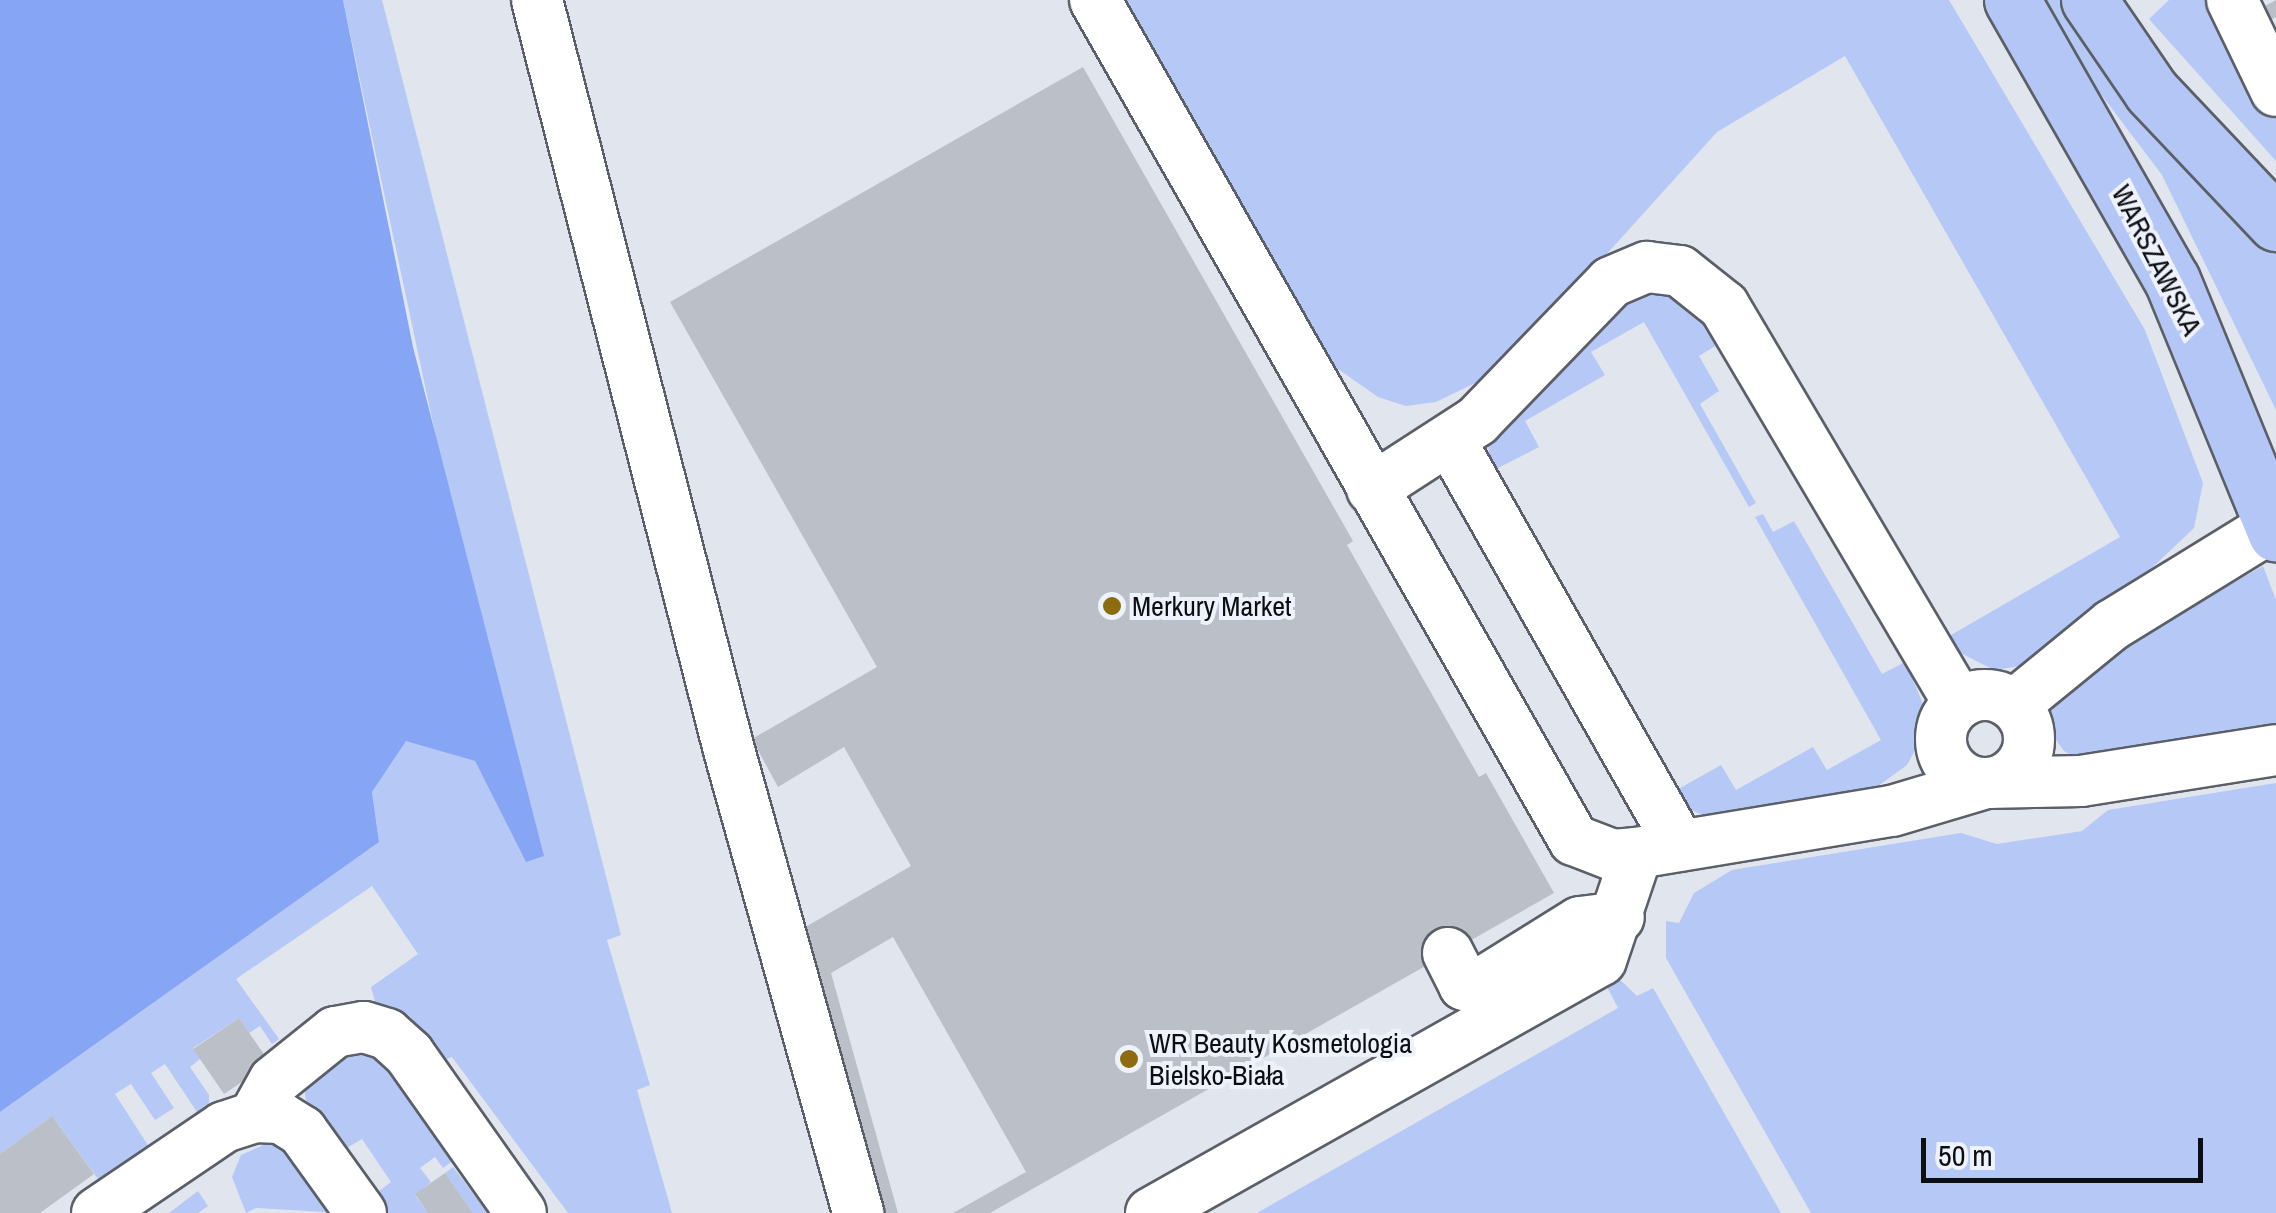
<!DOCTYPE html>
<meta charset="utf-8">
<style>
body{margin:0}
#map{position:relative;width:2276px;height:1213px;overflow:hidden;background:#e1e5ee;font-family:"Archivo Narrow",sans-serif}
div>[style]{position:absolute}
.green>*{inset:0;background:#b5c8f6}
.forest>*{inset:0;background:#86a5f4}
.building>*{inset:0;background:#bbbfc8}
.roads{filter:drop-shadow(2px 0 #5b5f67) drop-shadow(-2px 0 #5b5f67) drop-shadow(0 2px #5b5f67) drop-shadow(0 -2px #5b5f67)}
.minor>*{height:50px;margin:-25px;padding:0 25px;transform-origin:25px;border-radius:25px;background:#fff}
.minor>.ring{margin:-25px;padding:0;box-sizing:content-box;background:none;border:50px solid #fff;border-radius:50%}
.major>*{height:55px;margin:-27.5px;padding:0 27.5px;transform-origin:27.5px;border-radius:27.5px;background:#b4c6f5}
.dots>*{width:28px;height:28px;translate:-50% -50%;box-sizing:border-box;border:5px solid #eef2fc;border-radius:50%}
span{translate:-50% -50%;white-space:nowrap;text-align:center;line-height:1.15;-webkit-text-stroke:8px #eef2fc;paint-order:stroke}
.street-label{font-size:28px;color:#0d0e11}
.poi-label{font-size:28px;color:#0d0e11}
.left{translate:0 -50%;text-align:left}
.scale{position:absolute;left:1921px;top:1138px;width:282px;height:45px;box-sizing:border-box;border:5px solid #0d0e11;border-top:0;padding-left:12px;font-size:30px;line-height:35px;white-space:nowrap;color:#0d0e11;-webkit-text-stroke:8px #eef2fc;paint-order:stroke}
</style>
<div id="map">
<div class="green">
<i style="clip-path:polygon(343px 0,382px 0,621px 935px,607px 940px,650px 1085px,637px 1090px,672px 1213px,568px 1213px,452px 1057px,441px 1061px,378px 1013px,371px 987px,418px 954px,372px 886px,236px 979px,279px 1039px,272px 1044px,260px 1026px,249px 1033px,239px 1018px,193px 1048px,200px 1059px,190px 1067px,209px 1095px,209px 1108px,199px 1115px,165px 1064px,151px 1073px,174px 1108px,155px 1120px,131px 1084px,115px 1094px,151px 1150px,101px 1183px,52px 1116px,0 1154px,0 1112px,379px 842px,372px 792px,406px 740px,475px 761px,526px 861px)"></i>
<i style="clip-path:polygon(1120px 0,1949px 0,2145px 330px,2203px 483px,2194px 528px,2136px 583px,2021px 666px,1994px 670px,1939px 642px,2120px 537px,1845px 56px,1717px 132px,1502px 370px,1436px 402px,1406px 406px,1378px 397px,1328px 362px)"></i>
<i style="clip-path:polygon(2039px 0,2062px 0,2133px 100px,2276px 251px,2276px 410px,2162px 175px,2069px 52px)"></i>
<i style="clip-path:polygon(2169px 0,2213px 0,2276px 108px,2276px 161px,2149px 19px)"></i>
<i style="clip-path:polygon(1669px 293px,1700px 313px,1722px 342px,1699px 356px,1719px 391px,1700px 404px,1756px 503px,1749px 507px,1644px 322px,1591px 352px,1605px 375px,1525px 421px,1539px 447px,1490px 472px,1488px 440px,1610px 310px,1641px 294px)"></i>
<i style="clip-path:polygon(1763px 514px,1773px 532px,1794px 521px,1882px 674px,1905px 662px,1924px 706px,1924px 734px,1907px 765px,1874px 789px,1713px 819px,1684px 807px,1673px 792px,1721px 765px,1736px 790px,1813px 747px,1827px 770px,1881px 740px,1755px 517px)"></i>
<i style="clip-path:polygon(2263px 566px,2276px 600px,2276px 729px,2075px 757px,2064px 751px,2047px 728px,2051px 706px,2121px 646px)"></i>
<i style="clip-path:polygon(2276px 783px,2276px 1213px,1811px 1213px,1666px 958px,1666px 921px,1679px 923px,1694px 893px,1732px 870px,1961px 833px,1997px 844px,2082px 831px,2108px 810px)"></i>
<i style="clip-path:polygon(1617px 977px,1637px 996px,1653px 988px,1781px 1213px,1257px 1213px,1618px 1008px,1604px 981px)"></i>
<i style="clip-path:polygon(342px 1045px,385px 1056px,454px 1160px,443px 1168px,435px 1157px,420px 1168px,431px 1182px,415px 1195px,428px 1213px,387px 1213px,374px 1195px,391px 1182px,362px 1139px,342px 1151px,306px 1100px,303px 1081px)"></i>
<i style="clip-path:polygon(270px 1142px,282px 1145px,343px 1213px,256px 1208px,246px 1213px,232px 1177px,241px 1155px)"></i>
<i style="clip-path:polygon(453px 1167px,488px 1213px,473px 1213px,445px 1173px)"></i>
<i style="clip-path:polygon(198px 1191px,208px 1206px,198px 1213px,169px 1213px)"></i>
</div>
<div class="forest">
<i style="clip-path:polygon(0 0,343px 0,413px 347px,544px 856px,526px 862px,475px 761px,406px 741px,372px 792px,379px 842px,0 1112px)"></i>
</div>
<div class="building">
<i style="clip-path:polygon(2276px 0,2276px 17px,2270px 20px,2263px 7px)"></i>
<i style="clip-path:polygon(1083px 67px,1353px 541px,1347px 545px,1479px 777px,1486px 773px,1554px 893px,990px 1213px,953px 1213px,1026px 1172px,893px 937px,831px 973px,898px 1213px,880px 1213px,802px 929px,911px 866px,844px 747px,778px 787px,752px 739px,877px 667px,670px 302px)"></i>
<i style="clip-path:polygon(239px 1018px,270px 1063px,224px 1094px,193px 1049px)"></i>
<i style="clip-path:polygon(52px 1116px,94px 1174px,40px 1213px,0 1213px,0 1154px)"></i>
<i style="clip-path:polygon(445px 1173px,473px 1213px,428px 1213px,415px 1194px)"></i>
</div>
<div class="roads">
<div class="minor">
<i style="left:537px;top:0;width:774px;rotate:75.64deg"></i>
<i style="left:729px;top:750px;width:481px;rotate:74.4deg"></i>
<i style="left:1095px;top:0;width:967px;rotate:60.31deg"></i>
<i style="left:1574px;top:840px;width:42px;rotate:21deg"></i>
<i style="left:1613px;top:855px;width:24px;rotate:-5deg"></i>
<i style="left:1637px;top:853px;width:258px;rotate:-9.4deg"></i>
<i style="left:1892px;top:811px;width:98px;rotate:-16.6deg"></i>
<i style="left:1986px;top:783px;width:95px;rotate:-1.2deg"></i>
<i style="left:2081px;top:781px;width:197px;rotate:-9deg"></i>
<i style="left:2232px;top:0;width:101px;rotate:64.2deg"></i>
<i style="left:1451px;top:442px;width:464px;rotate:60.4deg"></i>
<i style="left:1372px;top:489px;width:125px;rotate:-32.9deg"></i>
<i style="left:1477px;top:421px;width:193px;rotate:-46deg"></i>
<i style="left:1611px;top:282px;width:39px;rotate:-23deg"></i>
<i style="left:1647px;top:267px;width:33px;rotate:7deg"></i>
<i style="left:1680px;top:271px;width:56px;rotate:38.5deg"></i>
<i style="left:1724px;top:306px;width:461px;rotate:59.4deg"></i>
<i class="ring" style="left:1941px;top:695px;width:38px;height:38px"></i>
<i style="left:2014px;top:705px;width:127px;rotate:-39.2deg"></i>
<i style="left:2112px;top:625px;width:193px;rotate:-31.6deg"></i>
<i style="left:1448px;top:953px;width:36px;rotate:63deg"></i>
<i style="left:1464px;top:985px;width:13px;rotate:4deg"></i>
<i style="left:1477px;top:986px;width:121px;rotate:-31.9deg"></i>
<i style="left:1580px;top:922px;width:39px;rotate:-7deg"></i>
<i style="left:254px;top:1117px;width:41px;rotate:-60.9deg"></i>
<i style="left:274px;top:1081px;width:78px;rotate:-38.8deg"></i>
<i style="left:335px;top:1032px;width:29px;rotate:-10deg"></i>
<i style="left:364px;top:1027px;width:24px;rotate:17deg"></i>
<i style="left:387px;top:1034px;width:30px;rotate:42deg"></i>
<i style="left:409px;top:1054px;width:194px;rotate:54.8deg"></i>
<i style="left:97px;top:1213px;width:153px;rotate:-34.1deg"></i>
<i style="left:224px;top:1127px;width:32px;rotate:-18deg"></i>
<i style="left:254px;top:1117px;width:27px;rotate:2deg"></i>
<i style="left:281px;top:1118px;width:25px;rotate:32deg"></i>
<i style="left:302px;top:1131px;width:101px;rotate:54.3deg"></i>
<i style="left:1151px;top:1213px;width:516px;rotate:-29.35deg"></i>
<i style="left:1601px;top:960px;width:113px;rotate:-71.4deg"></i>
</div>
<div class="major">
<i style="left:2012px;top:0;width:322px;rotate:60.3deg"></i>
<i style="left:2172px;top:280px;width:274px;rotate:67.7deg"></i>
<i style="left:2089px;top:0;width:110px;rotate:55.7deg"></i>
<i style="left:2151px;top:91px;width:182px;rotate:46.6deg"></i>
</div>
</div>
<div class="dots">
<i style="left:1112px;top:606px;background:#8c6c0e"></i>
<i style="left:1129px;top:1059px;background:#8c6c0e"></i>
</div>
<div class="street-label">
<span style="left:2157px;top:260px;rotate:63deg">WARSZAWSKA</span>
</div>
<div class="poi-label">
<span class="left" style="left:1132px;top:606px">Merkury Market</span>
<span class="left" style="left:1149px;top:1059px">WR Beauty Kosmetologia<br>Bielsko-Biała</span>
</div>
<div class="scale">50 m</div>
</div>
